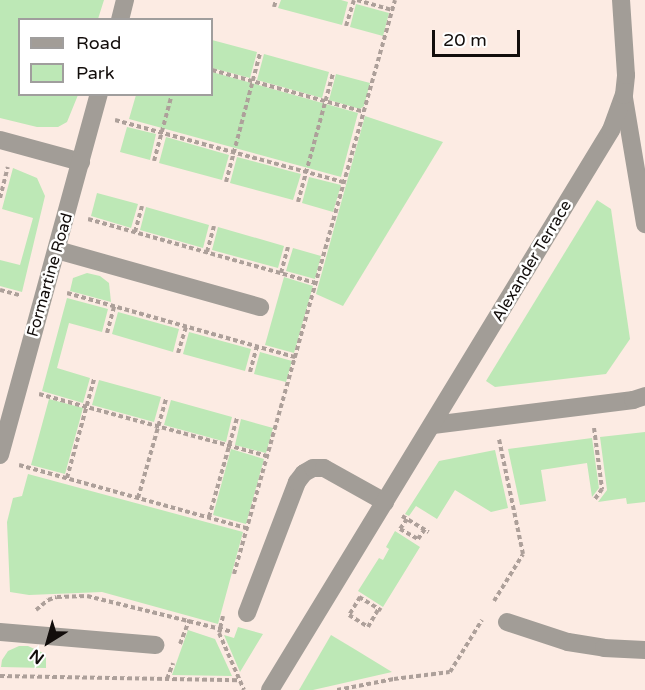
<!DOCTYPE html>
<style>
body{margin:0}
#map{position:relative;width:645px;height:690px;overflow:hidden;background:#fcebe3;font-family:"Varela Round",sans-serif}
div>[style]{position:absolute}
.green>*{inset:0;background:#bde8b6}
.path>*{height:4px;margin-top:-2px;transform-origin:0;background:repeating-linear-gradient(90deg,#ada09a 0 4.5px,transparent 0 7.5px)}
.minor>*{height:18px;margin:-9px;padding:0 9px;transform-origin:9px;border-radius:9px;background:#a29d97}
span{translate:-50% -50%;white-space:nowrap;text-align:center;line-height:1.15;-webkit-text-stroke:5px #fff;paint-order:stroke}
.street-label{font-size:16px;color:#120d0b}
.legend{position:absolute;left:18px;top:18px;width:195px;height:78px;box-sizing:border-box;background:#fff;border:2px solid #a09e9d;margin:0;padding:8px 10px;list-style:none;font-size:18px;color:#120d0b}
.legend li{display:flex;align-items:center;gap:12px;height:30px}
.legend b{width:30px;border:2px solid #a09e9d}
.north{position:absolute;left:18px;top:612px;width:60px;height:60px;-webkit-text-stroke:4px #fff;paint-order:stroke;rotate:217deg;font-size:16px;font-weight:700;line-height:24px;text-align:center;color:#120d0b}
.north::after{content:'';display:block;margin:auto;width:21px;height:27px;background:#120d0b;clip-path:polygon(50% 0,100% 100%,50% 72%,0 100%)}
.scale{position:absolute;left:432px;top:30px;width:88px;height:27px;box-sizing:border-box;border:3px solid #120d0b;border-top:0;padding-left:8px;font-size:18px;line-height:21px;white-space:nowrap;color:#120d0b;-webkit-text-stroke:4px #fff;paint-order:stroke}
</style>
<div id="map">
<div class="green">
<i style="clip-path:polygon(0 0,104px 0,98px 19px,20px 20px,20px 94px,78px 95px,67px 122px,58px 127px,37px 127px,0 118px)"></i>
<i style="clip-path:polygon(281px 0,341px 0,348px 2px,342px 25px,278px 8px)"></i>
<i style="clip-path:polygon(356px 4px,389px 13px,383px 36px,350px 27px)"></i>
<i style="clip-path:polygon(212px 40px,257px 52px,250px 78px,212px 68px)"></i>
<i style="clip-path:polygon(264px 54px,329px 72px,322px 98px,257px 80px)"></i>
<i style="clip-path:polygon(212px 72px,358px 113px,341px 177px,129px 119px,136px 95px,212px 94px)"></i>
<i style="clip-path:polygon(336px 74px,370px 83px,364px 106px,360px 109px,329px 100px)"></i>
<i style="clip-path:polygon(365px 116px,443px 142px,343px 306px,316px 294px)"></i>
<i style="clip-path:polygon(127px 127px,156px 134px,150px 160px,120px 152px)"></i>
<i style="clip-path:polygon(166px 137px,229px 155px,222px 180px,159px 163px)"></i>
<i style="clip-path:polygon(237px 157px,301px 174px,293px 200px,230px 183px)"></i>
<i style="clip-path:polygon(13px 168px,37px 178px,45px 196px,22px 292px,0 286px,0 260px,20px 265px,33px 218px,2px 209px)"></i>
<i style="clip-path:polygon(309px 177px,341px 185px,333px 212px,302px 203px)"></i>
<i style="clip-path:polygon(97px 193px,138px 204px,131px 228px,91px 216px)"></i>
<i style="clip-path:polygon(597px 200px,611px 209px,630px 339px,606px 374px,495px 387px,486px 381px)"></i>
<i style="clip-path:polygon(146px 207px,209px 225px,203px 248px,140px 230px)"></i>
<i style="clip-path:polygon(218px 227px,284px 246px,278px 268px,212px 250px)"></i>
<i style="clip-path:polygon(293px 248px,321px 256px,315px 279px,286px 271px)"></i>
<i style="clip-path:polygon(87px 273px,100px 276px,109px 283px,111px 302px,70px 291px,73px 278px)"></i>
<i style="clip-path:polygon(284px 277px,313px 286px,294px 353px,265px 345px)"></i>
<i style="clip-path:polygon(67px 298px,108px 309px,102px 332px,69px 323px,57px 368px,90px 378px,83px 403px,42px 391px)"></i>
<i style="clip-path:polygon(118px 312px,179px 329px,173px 352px,112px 334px)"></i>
<i style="clip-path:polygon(189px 332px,251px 349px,245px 371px,183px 354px)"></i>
<i style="clip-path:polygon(260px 352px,292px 361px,286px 382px,254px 374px)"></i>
<i style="clip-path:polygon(99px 380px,161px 397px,154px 422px,92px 405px)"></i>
<i style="clip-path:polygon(49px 399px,83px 408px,65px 474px,31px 465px)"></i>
<i style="clip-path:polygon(171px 400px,232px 417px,226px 442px,164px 425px)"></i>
<i style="clip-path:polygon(241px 419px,273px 428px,266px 453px,235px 445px)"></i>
<i style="clip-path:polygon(645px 432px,645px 502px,627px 504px,626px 498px,598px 502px,607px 490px,600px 437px)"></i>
<i style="clip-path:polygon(592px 438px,599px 488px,592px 497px,587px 463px,541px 470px,546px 501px,520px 505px,508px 449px)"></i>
<i style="clip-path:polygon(231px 449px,264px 459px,246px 524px,213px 515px)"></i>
<i style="clip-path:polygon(495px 450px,508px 508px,491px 512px,455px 490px,437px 519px,416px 506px,409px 516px,405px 514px,439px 461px)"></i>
<i style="clip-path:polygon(28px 474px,243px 532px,218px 624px,102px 592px,29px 595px,10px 592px,7px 522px,13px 498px,22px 496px)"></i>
<i style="clip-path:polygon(395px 531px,420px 547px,383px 607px,358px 591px,379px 558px,383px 560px,389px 549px,386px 547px)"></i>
<i style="clip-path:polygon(238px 627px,263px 634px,240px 672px,224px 635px,234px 638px)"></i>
<i style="clip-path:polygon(188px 630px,215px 639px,232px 676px,172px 675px)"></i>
<i style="clip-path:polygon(331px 635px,356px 650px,392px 672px,313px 690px,299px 690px)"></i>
<i style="clip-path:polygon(19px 646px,28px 646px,43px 653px,46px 658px,46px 668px,1px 667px,2px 660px,8px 651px)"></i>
</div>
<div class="path">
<i style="left:357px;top:0;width:36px;rotate:16deg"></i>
<i style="left:274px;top:7px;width:7px;rotate:-74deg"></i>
<i style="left:346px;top:26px;width:27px;rotate:-73deg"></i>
<i style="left:212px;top:70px;width:155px;rotate:15.4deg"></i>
<i style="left:115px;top:120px;width:236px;rotate:15.2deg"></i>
<i style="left:154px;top:161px;width:69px;rotate:-75deg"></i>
<i style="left:226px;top:182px;width:133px;rotate:-75.2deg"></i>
<i style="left:0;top:198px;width:32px;rotate:-76deg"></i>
<i style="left:298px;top:202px;width:134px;rotate:-74.8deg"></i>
<i style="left:88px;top:219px;width:237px;rotate:15.7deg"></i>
<i style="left:135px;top:232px;width:27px;rotate:-75deg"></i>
<i style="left:207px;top:252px;width:27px;rotate:-75deg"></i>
<i style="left:281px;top:273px;width:27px;rotate:-75deg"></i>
<i style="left:0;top:290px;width:20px;rotate:15deg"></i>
<i style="left:67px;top:293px;width:237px;rotate:15.7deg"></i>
<i style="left:107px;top:333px;width:28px;rotate:-75deg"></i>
<i style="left:178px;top:353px;width:28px;rotate:-73deg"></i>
<i style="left:250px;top:372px;width:27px;rotate:-75deg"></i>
<i style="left:39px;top:394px;width:236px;rotate:15.2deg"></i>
<i style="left:594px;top:428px;width:62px;rotate:82.5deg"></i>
<i style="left:602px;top:489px;width:12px;rotate:125deg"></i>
<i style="left:19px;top:465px;width:236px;rotate:15.5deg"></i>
<i style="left:67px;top:478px;width:103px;rotate:-74.7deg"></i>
<i style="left:138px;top:498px;width:103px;rotate:-74.2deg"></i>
<i style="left:402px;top:516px;width:31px;rotate:31deg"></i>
<i style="left:209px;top:517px;width:103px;rotate:-74.2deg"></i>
<i style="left:407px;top:519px;width:12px;rotate:125deg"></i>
<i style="left:400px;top:529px;width:21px;rotate:29deg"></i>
<i style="left:418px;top:539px;width:12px;rotate:-55deg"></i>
<i style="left:234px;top:574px;width:596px;rotate:-74.33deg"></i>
<i style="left:359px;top:597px;width:26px;rotate:31deg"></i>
<i style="left:360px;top:597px;width:21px;rotate:121deg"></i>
<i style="left:349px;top:615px;width:22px;rotate:32deg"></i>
<i style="left:368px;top:627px;width:22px;rotate:-60deg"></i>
<i style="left:494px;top:601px;width:55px;rotate:-58.3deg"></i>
<i style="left:523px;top:554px;width:117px;rotate:-101.8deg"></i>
<i style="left:36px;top:610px;width:16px;rotate:-40deg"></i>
<i style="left:48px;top:600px;width:9px;rotate:-18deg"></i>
<i style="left:57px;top:597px;width:30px;rotate:-2deg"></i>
<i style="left:87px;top:596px;width:149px;rotate:13.9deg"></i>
<i style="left:223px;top:616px;width:17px;rotate:103deg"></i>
<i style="left:219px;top:633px;width:62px;rotate:66.3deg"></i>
<i style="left:180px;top:644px;width:26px;rotate:-69deg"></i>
<i style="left:0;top:676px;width:239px;rotate:1deg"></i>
<i style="left:167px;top:679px;width:17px;rotate:-69deg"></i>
<i style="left:337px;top:690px;width:58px;rotate:-10.9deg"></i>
<i style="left:394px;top:679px;width:56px;rotate:-7.1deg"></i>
<i style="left:450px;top:672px;width:61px;rotate:-58.4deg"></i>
</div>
<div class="minor">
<i style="left:120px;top:20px;width:21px;rotate:-76deg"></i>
<i style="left:624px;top:98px;width:128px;rotate:80.5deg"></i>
<i style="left:0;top:140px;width:84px;rotate:15.2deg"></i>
<i style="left:57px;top:250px;width:211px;rotate:15.7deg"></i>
<i style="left:433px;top:425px;width:202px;rotate:-7.1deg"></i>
<i style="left:633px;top:400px;width:13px;rotate:-18deg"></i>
<i style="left:0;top:455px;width:374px;rotate:-74.7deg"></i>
<i style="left:247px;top:613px;width:140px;rotate:-69.1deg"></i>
<i style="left:297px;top:482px;width:11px;rotate:-52deg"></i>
<i style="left:304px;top:473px;width:10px;rotate:-29deg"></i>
<i style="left:313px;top:468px;width:11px"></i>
<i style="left:324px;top:468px;width:70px;rotate:29.1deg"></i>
<i style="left:507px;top:622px;width:64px;rotate:18.2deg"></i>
<i style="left:568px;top:642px;width:36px;rotate:9deg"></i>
<i style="left:604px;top:648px;width:41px;rotate:2.8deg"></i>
<i style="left:0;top:632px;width:156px;rotate:4.8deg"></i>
<i style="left:270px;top:690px;width:656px;rotate:-58.66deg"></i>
<i style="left:611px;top:130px;width:37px;rotate:-70deg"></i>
<i style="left:624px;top:95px;width:20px;rotate:-84deg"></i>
<i style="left:626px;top:75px;width:75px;rotate:-93.8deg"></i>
</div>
<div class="street-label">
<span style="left:532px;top:261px;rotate:-59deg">Alexander Terrace</span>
<span style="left:50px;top:275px;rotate:-74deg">Formartine Road</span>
</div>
<ul class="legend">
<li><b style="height:8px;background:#a29d97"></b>Road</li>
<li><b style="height:16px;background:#bde8b6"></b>Park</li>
</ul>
<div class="north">N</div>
<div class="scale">20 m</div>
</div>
